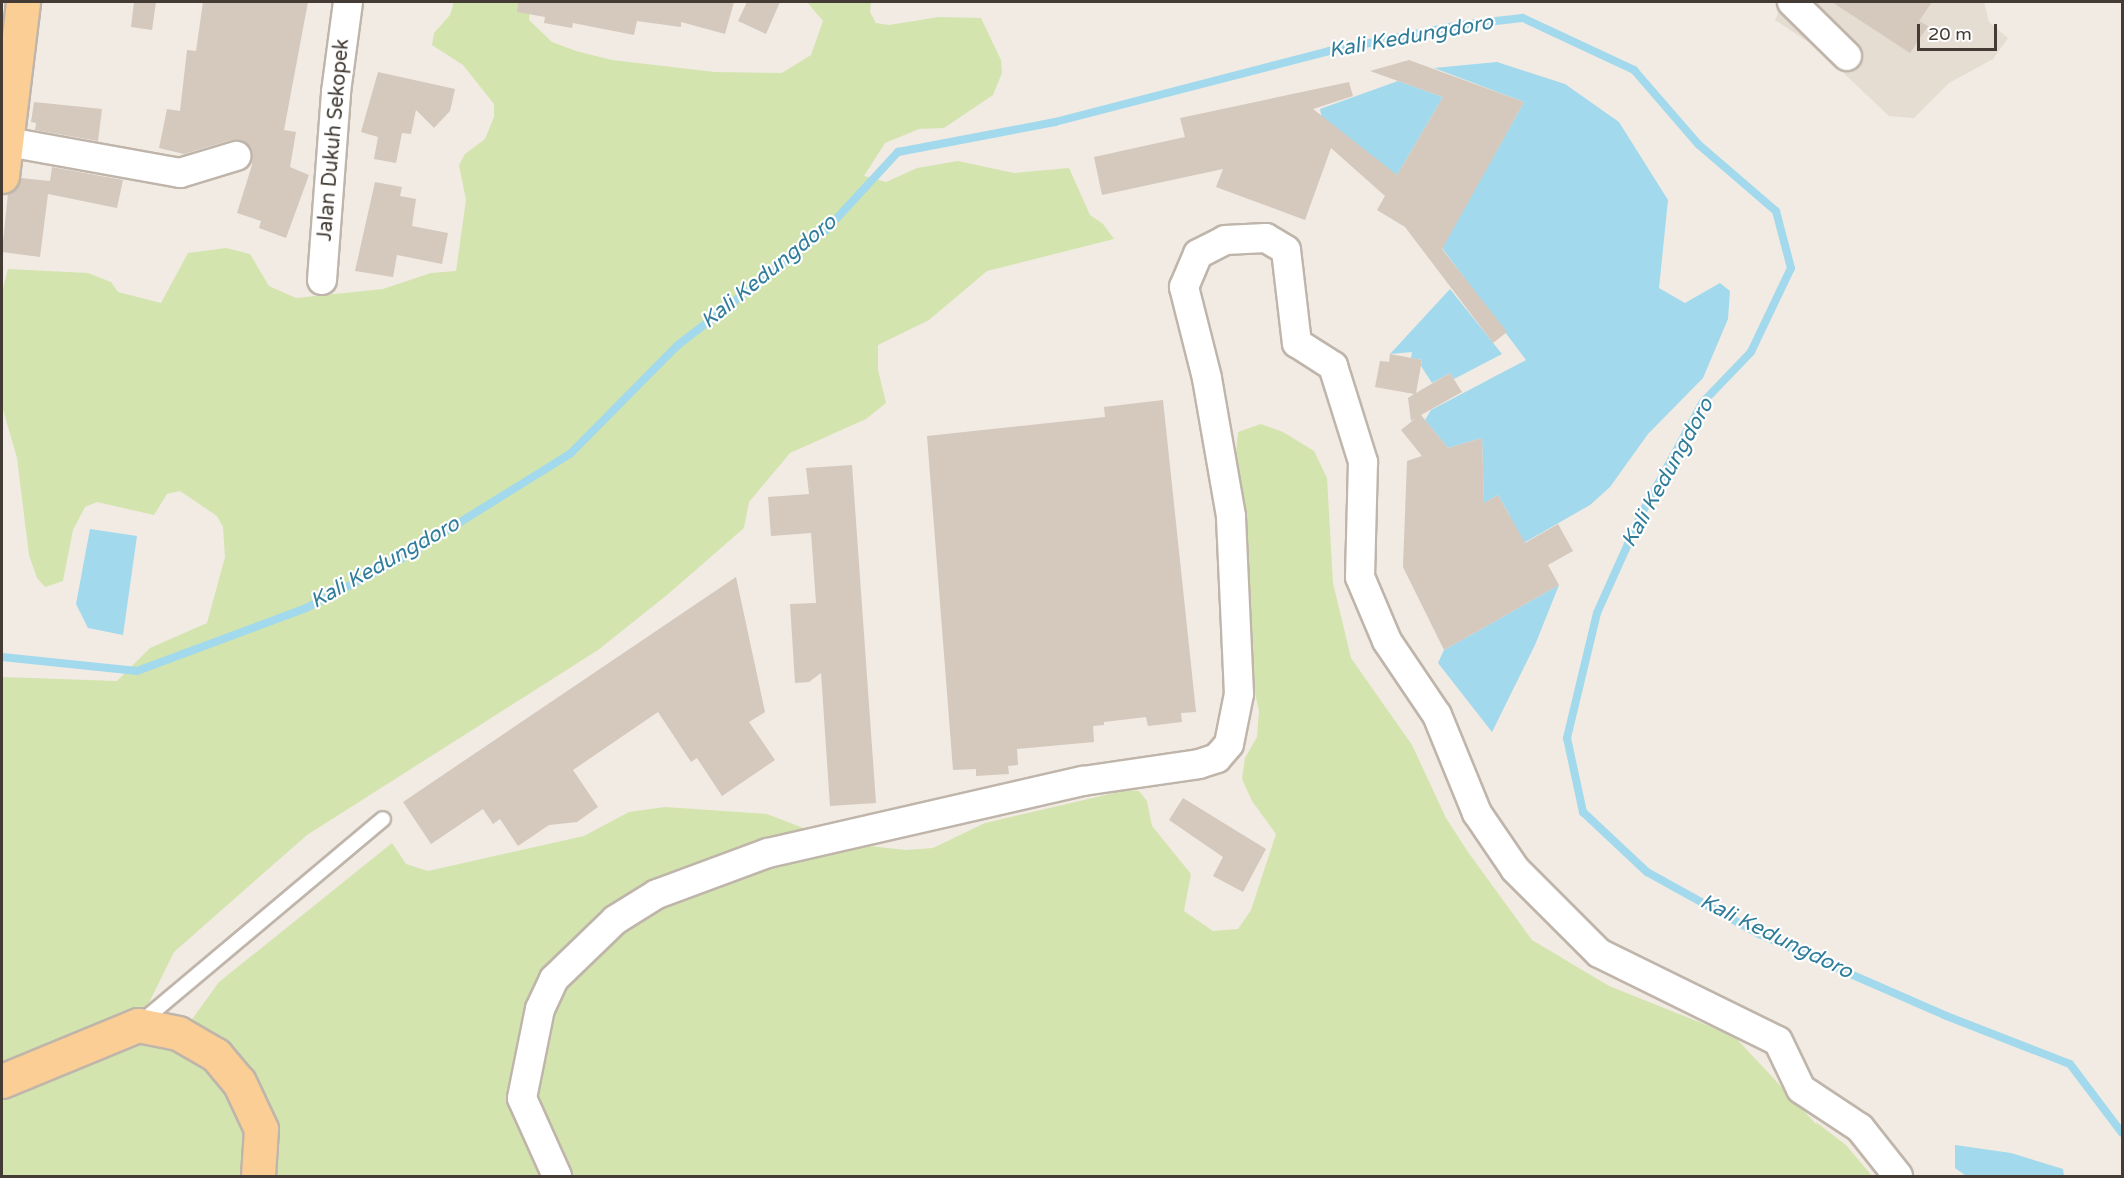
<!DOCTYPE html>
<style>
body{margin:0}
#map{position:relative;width:2124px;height:1178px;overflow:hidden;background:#f1ebe4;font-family:"Varela Round",sans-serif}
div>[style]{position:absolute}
.residential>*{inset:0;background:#e5dcd2}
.green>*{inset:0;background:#d4e4ae}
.water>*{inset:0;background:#a2d9ec}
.stream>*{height:8px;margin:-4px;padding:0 4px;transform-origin:4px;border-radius:4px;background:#a2d9ec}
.building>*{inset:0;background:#d5c8bd}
.roads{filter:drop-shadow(2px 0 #bfb5aa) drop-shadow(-2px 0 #bfb5aa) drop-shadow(0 2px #bfb5aa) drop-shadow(0 -2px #bfb5aa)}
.lane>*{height:14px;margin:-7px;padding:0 7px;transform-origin:7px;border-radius:7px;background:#fff}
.street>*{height:28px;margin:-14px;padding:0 14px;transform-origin:14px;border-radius:14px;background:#fff}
.primary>*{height:33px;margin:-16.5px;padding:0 16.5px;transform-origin:16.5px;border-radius:16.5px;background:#face95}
span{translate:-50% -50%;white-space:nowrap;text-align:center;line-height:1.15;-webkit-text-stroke:4.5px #fff;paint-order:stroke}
.street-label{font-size:20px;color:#433b34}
.water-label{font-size:21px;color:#307d9a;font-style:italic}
.frame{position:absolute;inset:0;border:3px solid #433b34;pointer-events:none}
.scale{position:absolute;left:1917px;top:24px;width:80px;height:27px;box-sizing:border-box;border:3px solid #433b34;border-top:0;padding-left:8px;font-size:18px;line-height:21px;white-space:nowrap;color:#433b34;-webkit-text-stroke:4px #fff;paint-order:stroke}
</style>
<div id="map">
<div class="residential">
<i style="clip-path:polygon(1783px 2px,1984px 2px,1989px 22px,2008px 38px,1993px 59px,1949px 83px,1914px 118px,1889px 116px,1816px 47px,1775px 20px)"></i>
</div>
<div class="green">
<i style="clip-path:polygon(454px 2px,530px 2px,529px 20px,552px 42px,576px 51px,612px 60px,715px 72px,782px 73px,811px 55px,823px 21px,807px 2px,871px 2px,870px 12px,876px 23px,889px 25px,939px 17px,981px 18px,1001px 60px,1002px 73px,993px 95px,944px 128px,919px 129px,885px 143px,864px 176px,886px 182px,917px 168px,958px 161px,1014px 173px,1069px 168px,1090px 215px,1103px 224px,1114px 239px,987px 271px,929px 320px,878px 345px,878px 370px,886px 403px,866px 419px,790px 453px,749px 502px,744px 528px,667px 595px,598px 650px,307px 835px,174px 952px,144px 1013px,169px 1051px,219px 982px,392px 843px,406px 864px,428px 871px,584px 836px,629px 812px,665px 807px,767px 814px,842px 843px,906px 850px,933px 848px,985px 823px,1127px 790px,1139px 791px,1147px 801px,1152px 826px,1191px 874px,1184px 911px,1213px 931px,1238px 929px,1251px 910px,1276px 834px,1252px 801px,1242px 779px,1245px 758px,1257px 737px,1259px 711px,1245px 649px,1232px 495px,1238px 432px,1261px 424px,1283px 432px,1314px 451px,1327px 478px,1333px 583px,1351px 658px,1412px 745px,1446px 818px,1468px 852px,1532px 940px,1609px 986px,1734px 1036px,1817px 1125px,1816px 1122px,1846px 1145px,1872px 1176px,2px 1176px,2px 677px,117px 681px,150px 648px,207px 623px,225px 557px,223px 527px,217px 516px,180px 491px,167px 494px,154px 515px,97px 502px,85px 507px,73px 530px,63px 581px,45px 587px,37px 578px,29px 555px,17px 458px,2px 406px,2px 292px,8px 269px,88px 273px,111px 282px,118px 292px,161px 303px,188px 253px,226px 248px,250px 254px,269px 286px,296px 298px,383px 289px,431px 273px,456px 271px,466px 200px,459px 165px,465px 154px,485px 139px,494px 117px,494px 104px,463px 65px,432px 45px,434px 33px,450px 15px)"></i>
</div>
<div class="water">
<i style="clip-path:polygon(1497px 62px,1565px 84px,1619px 122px,1668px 200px,1659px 288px,1685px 303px,1720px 283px,1730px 291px,1728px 319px,1703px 378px,1648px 434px,1610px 487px,1590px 505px,1494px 560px,1510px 516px,1498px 495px,1484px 503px,1482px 438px,1448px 448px,1425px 420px,1431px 410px,1526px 360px,1442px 248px,1524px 102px,1434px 68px)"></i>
<i style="clip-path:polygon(1398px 81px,1443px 97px,1397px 175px,1323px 124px,1320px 109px)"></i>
<i style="clip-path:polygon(1450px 289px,1502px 354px,1454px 379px,1450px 373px,1432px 383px,1421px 366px,1422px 360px,1411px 358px,1412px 352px,1390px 354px)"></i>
<i style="clip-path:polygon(90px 529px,137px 536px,123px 635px,88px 628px,76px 604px)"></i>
<i style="clip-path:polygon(1559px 585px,1535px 645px,1492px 732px,1438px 663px,1444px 650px)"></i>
<i style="clip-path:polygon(1955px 1145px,2011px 1153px,2063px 1169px,2064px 1176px,1966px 1176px,1955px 1168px)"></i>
</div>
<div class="stream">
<i style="left:2px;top:657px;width:136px;rotate:5.9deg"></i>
<i style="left:137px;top:671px;width:180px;rotate:-20.4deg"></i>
<i style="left:306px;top:608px;width:107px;rotate:-27.3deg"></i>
<i style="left:401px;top:559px;width:199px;rotate:-31.9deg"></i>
<i style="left:570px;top:454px;width:153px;rotate:-45.3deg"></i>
<i style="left:678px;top:345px;width:186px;rotate:-37.8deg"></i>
<i style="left:825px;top:231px;width:108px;rotate:-47.3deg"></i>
<i style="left:898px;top:152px;width:160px;rotate:-10.8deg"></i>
<i style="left:1055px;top:122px;width:283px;rotate:-14.5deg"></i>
<i style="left:1329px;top:51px;width:134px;rotate:-11.2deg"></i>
<i style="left:1460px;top:25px;width:63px;rotate:-6.3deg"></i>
<i style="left:1523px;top:18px;width:123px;rotate:25.1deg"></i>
<i style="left:1634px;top:70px;width:98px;rotate:49.1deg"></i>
<i style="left:1698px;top:144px;width:103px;rotate:40.7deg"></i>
<i style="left:1776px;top:211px;width:59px;rotate:75.3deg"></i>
<i style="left:1791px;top:268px;width:93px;rotate:115.5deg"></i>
<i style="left:1751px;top:352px;width:69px;rotate:133.8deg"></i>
<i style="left:1703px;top:402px;width:129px;rotate:118.8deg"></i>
<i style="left:1641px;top:515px;width:107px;rotate:114.2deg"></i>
<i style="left:1597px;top:613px;width:129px;rotate:103.5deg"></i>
<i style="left:1567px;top:738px;width:76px;rotate:77.8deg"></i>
<i style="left:1583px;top:812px;width:88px;rotate:43.2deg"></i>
<i style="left:1647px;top:872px;width:128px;rotate:29deg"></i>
<i style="left:1759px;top:934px;width:202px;rotate:23.6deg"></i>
<i style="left:1944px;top:1015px;width:135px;rotate:21.3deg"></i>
<i style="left:2070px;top:1064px;width:86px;rotate:53deg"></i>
</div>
<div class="building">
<i style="clip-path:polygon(134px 2px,156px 2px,152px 30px,131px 27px)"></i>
<i style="clip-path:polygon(203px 2px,308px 2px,284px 130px,296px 132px,290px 167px,309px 175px,286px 238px,259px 228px,261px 221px,237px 213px,252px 165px,247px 144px,231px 140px,184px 154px,159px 148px,167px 109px,180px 111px,187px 50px,196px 51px)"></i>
<i style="clip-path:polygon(518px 2px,734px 2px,725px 34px,681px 22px,681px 27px,637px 21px,634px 35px,573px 23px,572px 28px,544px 23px,545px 17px,517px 12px)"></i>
<i style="clip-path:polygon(747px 2px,780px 2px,766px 34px,738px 21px)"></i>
<i style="clip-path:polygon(1832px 2px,1932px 2px,1919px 21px,1928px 26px,1910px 53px)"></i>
<i style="clip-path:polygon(1409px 60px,1524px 102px,1442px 249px,1507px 332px,1493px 343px,1405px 227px,1377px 210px,1385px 196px,1331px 148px,1305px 220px,1216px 187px,1223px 169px,1102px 195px,1094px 157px,1185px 137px,1180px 118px,1349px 82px,1353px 96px,1313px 109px,1397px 175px,1443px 97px,1370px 71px)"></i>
<i style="clip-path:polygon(378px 72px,455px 89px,450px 111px,434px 128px,416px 110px,411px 134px,402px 133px,396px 163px,374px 159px,378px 137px,361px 132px)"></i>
<i style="clip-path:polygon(34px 102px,102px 109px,98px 141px,35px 130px,36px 123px,31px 122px)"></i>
<i style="clip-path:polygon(52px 167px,123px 180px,117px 208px,48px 194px,40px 257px,2px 252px,8px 193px,17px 188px,21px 178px,50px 181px)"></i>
<i style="clip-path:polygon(375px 182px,402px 187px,400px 196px,416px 199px,412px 226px,448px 233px,442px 264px,397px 255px,393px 277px,355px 271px)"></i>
<i style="clip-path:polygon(1390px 354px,1422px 360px,1416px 393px,1450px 373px,1462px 392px,1421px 415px,1448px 448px,1482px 438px,1484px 503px,1498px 495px,1525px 543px,1558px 524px,1573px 551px,1548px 565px,1559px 585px,1444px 650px,1403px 567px,1407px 461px,1422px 456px,1401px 430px,1416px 418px,1411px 421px,1408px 398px,1414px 394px,1375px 387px,1380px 361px,1389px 362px)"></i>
<i style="clip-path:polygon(1163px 400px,1196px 712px,1181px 713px,1182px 722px,1148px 726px,1146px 717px,1104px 722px,1104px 725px,1093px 726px,1094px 742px,1017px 749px,1018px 765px,1008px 766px,1009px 774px,976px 776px,976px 769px,953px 770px,927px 436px,1105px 417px,1104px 407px)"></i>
<i style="clip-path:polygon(852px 465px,876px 803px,830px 806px,821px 673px,809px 682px,795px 683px,790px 604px,816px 603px,811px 533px,771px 536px,768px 497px,809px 494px,806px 468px)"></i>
<i style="clip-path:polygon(736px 577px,765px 712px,749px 722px,775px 760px,722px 796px,697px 758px,691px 762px,658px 712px,573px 770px,598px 807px,577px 822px,549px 825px,518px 846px,500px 819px,493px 824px,483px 809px,431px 844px,403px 802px)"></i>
<i style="clip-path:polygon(1183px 798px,1266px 849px,1243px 892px,1213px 876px,1223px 857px,1169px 820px)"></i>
</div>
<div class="roads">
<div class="lane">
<i style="left:140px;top:1023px;width:317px;rotate:-40deg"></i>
</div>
<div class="street">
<i style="left:1792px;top:2px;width:77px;rotate:44.5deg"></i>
<i style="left:8px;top:142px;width:175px;rotate:10.2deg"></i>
<i style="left:180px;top:173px;width:59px;rotate:-16.9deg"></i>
<i style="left:322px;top:280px;width:189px;rotate:-85.7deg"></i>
<i style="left:336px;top:92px;width:91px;rotate:-82.4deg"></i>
<i style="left:557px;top:1176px;width:85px;rotate:-114.2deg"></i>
<i style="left:522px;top:1098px;width:91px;rotate:-78.6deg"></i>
<i style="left:540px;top:1009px;width:33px;rotate:-65deg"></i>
<i style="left:554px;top:979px;width:85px;rotate:-44deg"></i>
<i style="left:615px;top:920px;width:49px;rotate:-31.8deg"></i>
<i style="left:657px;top:894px;width:118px;rotate:-20.3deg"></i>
<i style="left:768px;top:853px;width:323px;rotate:-12.9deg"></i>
<i style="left:1083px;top:781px;width:117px;rotate:-8.3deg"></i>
<i style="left:1199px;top:764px;width:19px;rotate:-18deg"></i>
<i style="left:1217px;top:758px;width:18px;rotate:-49deg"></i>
<i style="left:1229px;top:744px;width:51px;rotate:-78.7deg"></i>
<i style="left:1239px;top:694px;width:178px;rotate:-92.6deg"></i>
<i style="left:1231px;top:516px;width:140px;rotate:-99.9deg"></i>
<i style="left:1207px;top:378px;width:94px;rotate:-104.2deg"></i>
<i style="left:1184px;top:287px;width:36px;rotate:-67deg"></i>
<i style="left:1198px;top:254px;width:30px;rotate:-27deg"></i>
<i style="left:1225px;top:240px;width:41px;rotate:-2.8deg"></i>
<i style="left:1266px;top:238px;width:23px;rotate:31deg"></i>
<i style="left:1286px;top:250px;width:94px;rotate:83.3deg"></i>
<i style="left:1297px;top:343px;width:43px;rotate:32.6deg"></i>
<i style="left:1333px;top:366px;width:101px;rotate:72.6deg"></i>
<i style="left:1363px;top:462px;width:115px;rotate:91.5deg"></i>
<i style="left:1360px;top:577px;width:69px;rotate:67.1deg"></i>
<i style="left:1387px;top:641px;width:89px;rotate:56deg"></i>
<i style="left:1437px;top:715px;width:106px;rotate:67.8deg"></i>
<i style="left:1477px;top:813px;width:68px;rotate:55.8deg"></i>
<i style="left:1515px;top:869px;width:119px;rotate:45deg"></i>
<i style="left:1599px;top:953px;width:199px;rotate:26.2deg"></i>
<i style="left:1778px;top:1041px;width:53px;rotate:64.4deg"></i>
<i style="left:1801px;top:1089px;width:71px;rotate:33.5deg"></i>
<i style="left:1860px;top:1128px;width:61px;rotate:51.6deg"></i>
</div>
<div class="primary">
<i style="left:2px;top:176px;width:175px;rotate:-83.1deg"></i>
<i style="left:2px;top:1081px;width:147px;rotate:-22.4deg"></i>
<i style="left:138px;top:1025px;width:41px;rotate:11.3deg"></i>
<i style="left:178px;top:1033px;width:44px;rotate:30.1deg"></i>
<i style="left:216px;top:1055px;width:35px;rotate:50deg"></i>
<i style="left:239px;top:1082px;width:52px;rotate:64.9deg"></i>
<i style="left:261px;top:1129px;width:47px;rotate:93.7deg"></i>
</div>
</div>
<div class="street-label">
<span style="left:334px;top:140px;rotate:-85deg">Jalan Dukuh Sekopek</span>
</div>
<div class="water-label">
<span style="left:1411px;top:37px;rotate:-10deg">Kali Kedungdoro</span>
<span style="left:769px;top:272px;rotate:-39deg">Kali Kedungdoro</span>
<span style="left:1668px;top:473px;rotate:-61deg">Kali Kedungdoro</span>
<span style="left:385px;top:563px;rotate:-29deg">Kali Kedungdoro</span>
<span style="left:1776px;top:937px;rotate:26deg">Kali Kedungdoro</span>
</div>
<div class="frame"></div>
<div class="scale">20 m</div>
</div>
